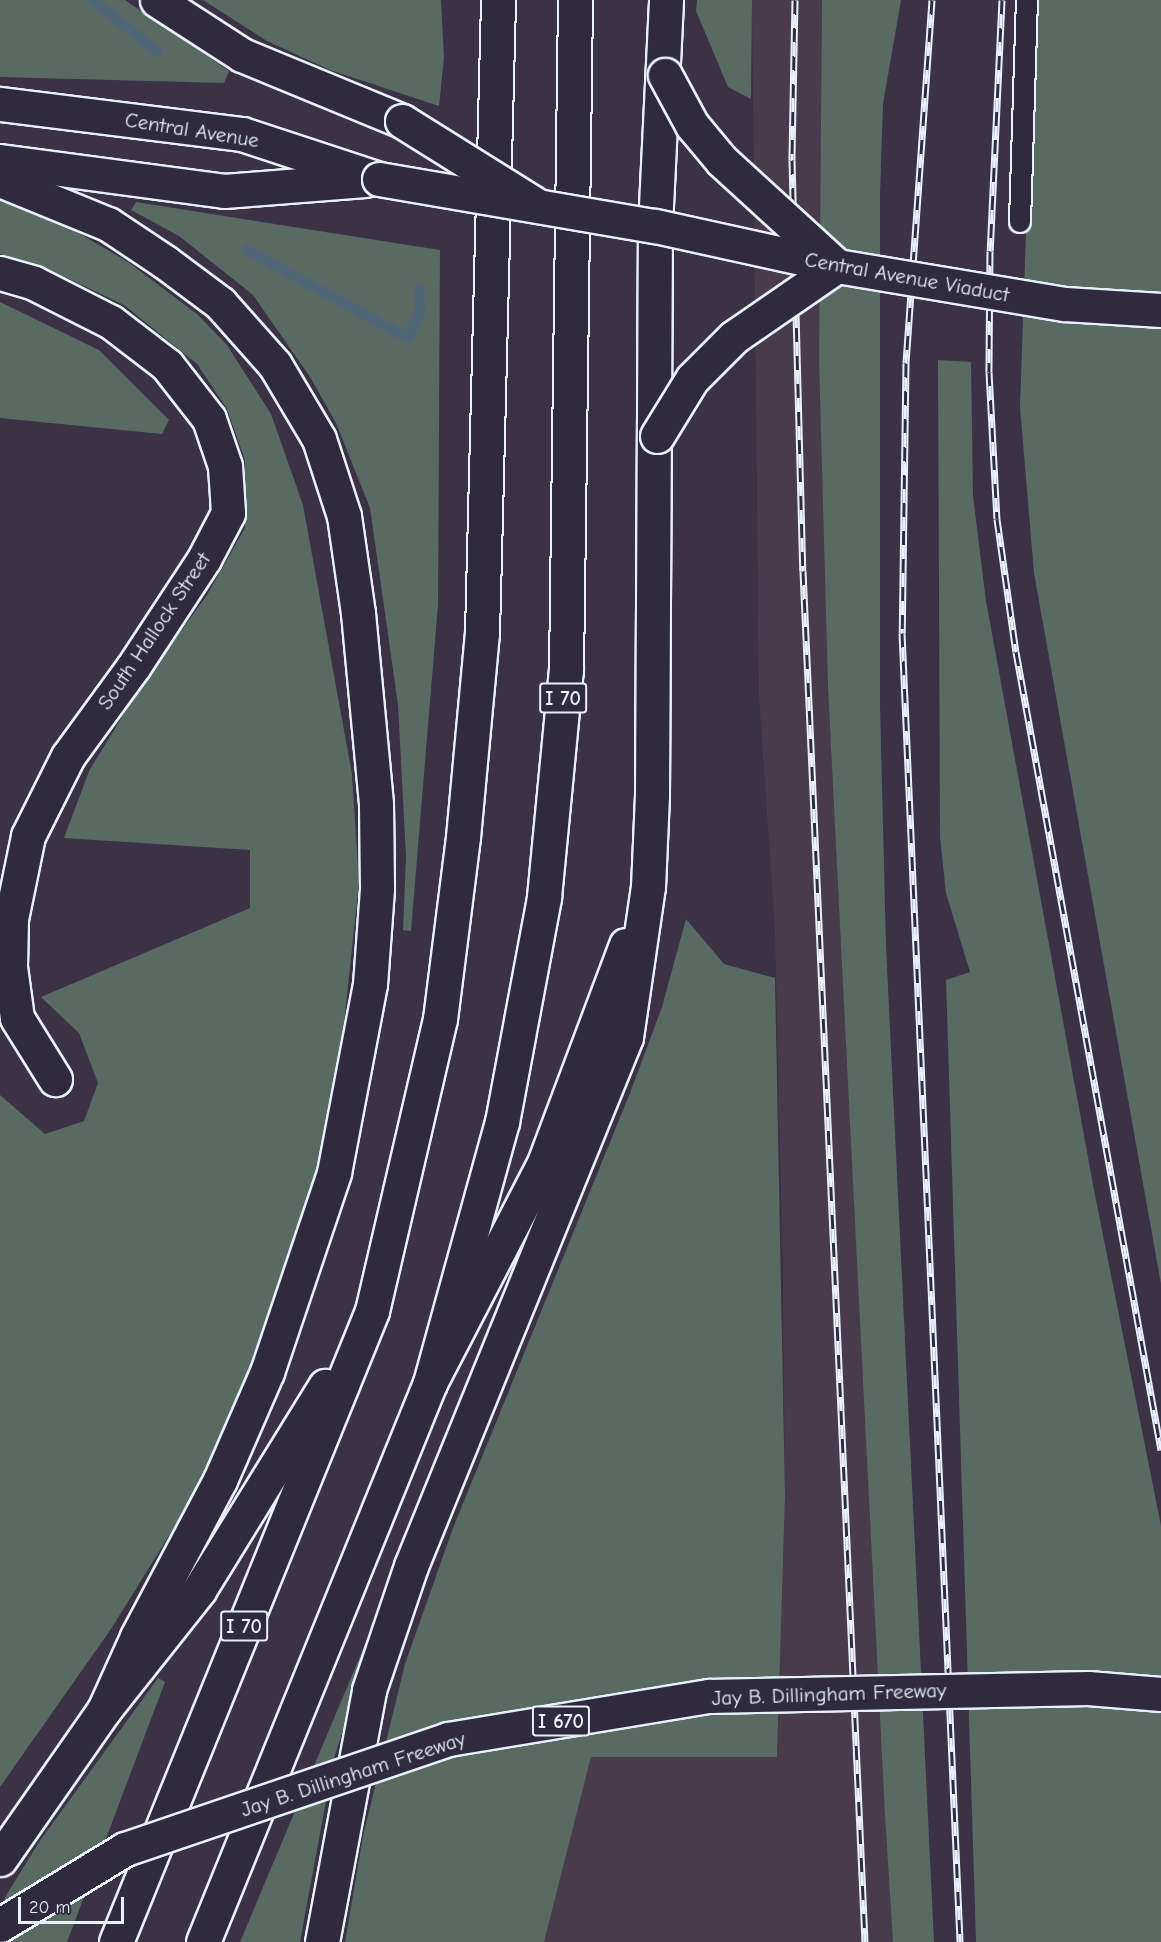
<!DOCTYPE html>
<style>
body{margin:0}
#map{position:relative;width:1161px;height:1942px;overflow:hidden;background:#3b3243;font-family:"Comic Neue",sans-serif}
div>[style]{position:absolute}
.built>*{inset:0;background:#493c4a}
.green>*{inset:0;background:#596a62}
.stream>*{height:10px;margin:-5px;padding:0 5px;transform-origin:5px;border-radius:5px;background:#4e6777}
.roads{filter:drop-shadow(2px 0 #e8f1f8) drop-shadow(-2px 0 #e8f1f8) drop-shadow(0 2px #e8f1f8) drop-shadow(0 -2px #e8f1f8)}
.service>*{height:20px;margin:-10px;padding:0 10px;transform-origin:10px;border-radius:10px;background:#2f2a3d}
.minor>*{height:33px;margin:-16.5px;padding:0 16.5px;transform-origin:16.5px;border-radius:16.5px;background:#2f2a3d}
.secondary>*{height:33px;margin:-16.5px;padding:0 16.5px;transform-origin:16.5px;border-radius:16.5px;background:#2f2a3d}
.motorway>*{height:33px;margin:-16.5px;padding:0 16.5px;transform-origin:16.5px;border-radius:16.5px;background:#2f2a3d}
.rail>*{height:7px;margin-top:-3.5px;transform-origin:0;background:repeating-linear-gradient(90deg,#2f2a3d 0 14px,#e8f1f8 0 28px);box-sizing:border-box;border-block:2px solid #e8f1f8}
.bridges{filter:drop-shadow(2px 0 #e8f1f8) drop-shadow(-2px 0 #e8f1f8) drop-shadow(0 2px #e8f1f8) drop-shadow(0 -2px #e8f1f8)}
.secondary-bridge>*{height:33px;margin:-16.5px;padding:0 16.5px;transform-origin:16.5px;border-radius:16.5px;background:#2f2a3d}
.motorway-bridge>*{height:33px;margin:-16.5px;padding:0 16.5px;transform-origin:16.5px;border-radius:16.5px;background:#2f2a3d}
span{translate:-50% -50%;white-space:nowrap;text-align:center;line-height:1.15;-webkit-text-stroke:4.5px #2f2a3d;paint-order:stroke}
.shield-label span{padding:2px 4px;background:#2f2a3d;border:2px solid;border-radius:4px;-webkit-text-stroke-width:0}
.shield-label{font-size:20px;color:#e8f1f8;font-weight:700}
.street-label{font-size:21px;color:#e8f1f8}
.scale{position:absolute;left:18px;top:1897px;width:106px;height:27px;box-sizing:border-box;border:3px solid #e8f1f8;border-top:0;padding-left:8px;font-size:18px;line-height:21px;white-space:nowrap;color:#e8f1f8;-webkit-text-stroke:4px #2f2a3d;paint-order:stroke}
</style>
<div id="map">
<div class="built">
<i style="clip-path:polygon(752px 0,822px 0,819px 360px,828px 688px,893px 1942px,544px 1942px,591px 1757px,777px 1756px,785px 1496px,783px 1278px,775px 930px,759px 696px)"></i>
</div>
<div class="green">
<i style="clip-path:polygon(0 0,125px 0,229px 71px,224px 83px,0 77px)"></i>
<i style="clip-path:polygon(203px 0,441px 0,444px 58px,439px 106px,330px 70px,267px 41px)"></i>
<i style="clip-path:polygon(697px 0,752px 0,751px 99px,728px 87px,696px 11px)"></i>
<i style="clip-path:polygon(822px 0,901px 0,883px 104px,880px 194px,880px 705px,886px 946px,934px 1942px,893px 1942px,885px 1815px,828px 688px,819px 360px)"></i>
<i style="clip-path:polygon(1034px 0,1161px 0,1161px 1284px,1034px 573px,1020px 407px)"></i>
<i style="clip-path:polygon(0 199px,38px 209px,128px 262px,197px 314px,227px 345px,271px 414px,303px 505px,352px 774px,359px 883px,338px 1080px,314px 1183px,269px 1327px,203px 1481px,111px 1629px,0 1787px,0 1095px,45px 1134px,84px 1121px,98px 1083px,79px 1033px,41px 997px,250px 908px,250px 850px,64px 838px,89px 771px,139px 689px,207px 595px,245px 528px,245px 460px,227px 409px,197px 364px,124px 305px,44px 267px,0 254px)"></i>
<i style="clip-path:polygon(136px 202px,440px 250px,438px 605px,411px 931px,403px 930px,406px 856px,398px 705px,370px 508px,336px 423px,310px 377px,253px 295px,179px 236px,131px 210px)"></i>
<i style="clip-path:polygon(0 302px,99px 350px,169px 420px,162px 434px,0 418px)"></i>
<i style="clip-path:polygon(938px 360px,971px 362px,973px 496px,986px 601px,1094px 1190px,1161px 1526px,1161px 1942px,976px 1942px,946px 980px,970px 972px,946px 893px,940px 837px)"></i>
<i style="clip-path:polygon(686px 919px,724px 964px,775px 978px,785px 1496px,777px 1757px,591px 1757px,544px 1942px,345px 1942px,363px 1836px,405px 1664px,453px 1528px,630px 1093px,662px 1007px)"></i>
<i style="clip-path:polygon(366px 1642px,371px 1644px,334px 1758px,300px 1942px,240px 1942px)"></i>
<i style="clip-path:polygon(158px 1678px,165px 1682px,67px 1942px,0 1942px,0 1908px,7px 1894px,39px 1842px)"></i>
</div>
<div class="stream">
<i style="left:92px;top:0;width:83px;rotate:38.1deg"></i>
<i style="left:247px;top:250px;width:183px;rotate:28.7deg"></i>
<i style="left:408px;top:338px;width:29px;rotate:-65deg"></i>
<i style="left:420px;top:312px;width:24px;rotate:-92deg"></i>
</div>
<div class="roads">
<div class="service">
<i style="left:1020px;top:222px;width:222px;rotate:-88.2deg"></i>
</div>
<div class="minor">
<i style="left:0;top:273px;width:35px;rotate:16deg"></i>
<i style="left:34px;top:283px;width:86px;rotate:26.9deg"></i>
<i style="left:111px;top:322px;width:71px;rotate:37.5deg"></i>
<i style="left:167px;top:365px;width:68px;rotate:52.1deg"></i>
<i style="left:209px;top:419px;width:50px;rotate:71.2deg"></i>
<i style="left:225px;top:466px;width:47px;rotate:86.3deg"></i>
<i style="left:228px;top:513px;width:52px;rotate:117.6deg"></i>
<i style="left:204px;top:559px;width:129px;rotate:123.3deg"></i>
<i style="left:133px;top:667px;width:110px;rotate:126.1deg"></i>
<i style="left:68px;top:756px;width:89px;rotate:116.6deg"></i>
<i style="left:28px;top:836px;width:85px;rotate:101.6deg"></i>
<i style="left:11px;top:919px;width:48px;rotate:91.2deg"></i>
<i style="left:10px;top:967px;width:51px;rotate:82.2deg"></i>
<i style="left:17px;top:1018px;width:72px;rotate:58.1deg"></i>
</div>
<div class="secondary">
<i style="left:0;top:104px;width:244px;rotate:7.1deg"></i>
<i style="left:242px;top:134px;width:144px;rotate:18.2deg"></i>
<i style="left:0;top:161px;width:226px;rotate:7.6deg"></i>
<i style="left:224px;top:191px;width:141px;rotate:-4.5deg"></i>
</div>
<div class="motorway">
<i style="left:157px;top:0;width:101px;rotate:32.9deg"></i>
<i style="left:242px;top:55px;width:173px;rotate:22.4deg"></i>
<i style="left:0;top:180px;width:117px;rotate:22.2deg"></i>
<i style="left:108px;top:224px;width:69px;rotate:33.7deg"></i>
<i style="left:165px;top:262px;width:69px;rotate:36.7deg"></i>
<i style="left:220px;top:303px;width:83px;rotate:48.4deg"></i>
<i style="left:275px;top:365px;width:86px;rotate:59.3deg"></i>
<i style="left:319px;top:439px;width:81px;rotate:72deg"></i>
<i style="left:344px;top:516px;width:98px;rotate:81.8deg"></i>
<i style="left:358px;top:613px;width:192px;rotate:84.6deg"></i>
<i style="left:376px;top:804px;width:85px;rotate:89.3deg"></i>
<i style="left:377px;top:889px;width:95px;rotate:94.2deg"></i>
<i style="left:370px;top:984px;width:192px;rotate:100.8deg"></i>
<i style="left:334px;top:1173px;width:210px;rotate:108.6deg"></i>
<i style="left:267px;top:1372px;width:118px;rotate:113.5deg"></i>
<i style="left:220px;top:1480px;width:178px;rotate:117.9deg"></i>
<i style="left:137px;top:1637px;width:80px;rotate:114.3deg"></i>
<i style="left:430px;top:1383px;width:271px;rotate:-74.6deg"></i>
<i style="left:502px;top:1122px;width:229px;rotate:-79.4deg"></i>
<i style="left:544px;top:897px;width:228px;rotate:-84.5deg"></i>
<i style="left:566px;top:670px;width:670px;rotate:-89.23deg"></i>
<i style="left:0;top:1859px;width:182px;rotate:-55.1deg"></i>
<i style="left:104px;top:1710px;width:153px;rotate:-51.6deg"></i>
<i style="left:199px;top:1590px;width:240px;rotate:-58.3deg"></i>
<i style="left:116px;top:1942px;width:681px;rotate:-67.92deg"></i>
<i style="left:372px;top:1311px;width:300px;rotate:-76.9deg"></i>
<i style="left:440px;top:1019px;width:183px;rotate:-82.8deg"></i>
<i style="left:463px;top:837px;width:205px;rotate:-84.7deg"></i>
<i style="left:482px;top:633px;width:633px;rotate:-88.55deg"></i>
<i style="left:203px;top:1942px;width:603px;rotate:-67.9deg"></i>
<i style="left:430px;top:1383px;width:248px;rotate:-62.6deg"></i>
<i style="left:544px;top:1163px;width:233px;rotate:-69.4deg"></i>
<i style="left:322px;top:1942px;width:256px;rotate:-79.4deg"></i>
<i style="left:369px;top:1690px;width:131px;rotate:-71.3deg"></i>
<i style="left:411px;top:1566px;width:571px;rotate:-67.88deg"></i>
<i style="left:626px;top:1037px;width:152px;rotate:-81.7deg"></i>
<i style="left:648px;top:887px;width:92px;rotate:-87.5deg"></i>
<i style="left:652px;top:795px;width:569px;rotate:-89.7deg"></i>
<i style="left:655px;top:226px;width:226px;rotate:-87.2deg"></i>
</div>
</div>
<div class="rail">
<i style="left:795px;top:0;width:160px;rotate:91.1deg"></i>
<i style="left:792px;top:160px;width:411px;rotate:88.5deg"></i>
<i style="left:803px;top:571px;width:1372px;rotate:87.41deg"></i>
<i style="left:932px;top:0;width:364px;rotate:94.1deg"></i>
<i style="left:906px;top:363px;width:270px;rotate:90.8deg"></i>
<i style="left:902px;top:633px;width:1310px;rotate:87.46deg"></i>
<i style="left:1002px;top:0;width:251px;rotate:92.7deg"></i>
<i style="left:990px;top:251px;width:121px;rotate:90.5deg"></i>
<i style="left:989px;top:372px;width:147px;rotate:86.9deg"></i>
<i style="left:997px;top:519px;width:134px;rotate:81.9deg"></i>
<i style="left:1016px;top:652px;width:811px;rotate:79.7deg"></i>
</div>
<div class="bridges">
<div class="secondary-bridge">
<i style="left:379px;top:179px;width:280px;rotate:9.7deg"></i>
<i style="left:655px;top:226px;width:186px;rotate:12.4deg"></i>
<i style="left:837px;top:266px;width:231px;rotate:9.5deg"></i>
<i style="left:1065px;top:304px;width:96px;rotate:3.6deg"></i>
</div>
<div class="motorway-bridge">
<i style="left:402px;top:121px;width:160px;rotate:32deg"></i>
<i style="left:657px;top:436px;width:67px;rotate:-58.4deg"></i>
<i style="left:692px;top:379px;width:59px;rotate:-45deg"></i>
<i style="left:734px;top:337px;width:125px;rotate:-34.6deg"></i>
<i style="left:837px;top:266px;width:156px;rotate:-137.6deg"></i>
<i style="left:722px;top:161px;width:47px;rotate:-129.8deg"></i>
<i style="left:692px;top:125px;width:57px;rotate:-118.4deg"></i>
<i style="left:0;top:1925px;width:146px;rotate:-31.3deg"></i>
<i style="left:125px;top:1849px;width:341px;rotate:-18.8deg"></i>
<i style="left:448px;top:1739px;width:264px;rotate:-9.4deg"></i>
<i style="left:708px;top:1696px;width:380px;rotate:-1.2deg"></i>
<i style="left:1088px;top:1688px;width:73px;rotate:4.7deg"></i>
</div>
</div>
<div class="shield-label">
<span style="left:563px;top:698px">I 70</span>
<span style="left:244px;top:1626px">I 70</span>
<span style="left:561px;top:1721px">I 670</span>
</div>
<div class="street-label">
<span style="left:192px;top:130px;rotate:9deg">Central Avenue</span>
<span style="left:907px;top:277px;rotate:10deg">Central Avenue Viaduct</span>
<span style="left:154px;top:631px;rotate:-56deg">South Hallock Street</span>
<span style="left:829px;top:1694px;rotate:-2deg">Jay B. Dillingham Freeway</span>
<span style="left:353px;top:1774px;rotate:-18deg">Jay B. Dillingham Freeway</span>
</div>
<div class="scale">20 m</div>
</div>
